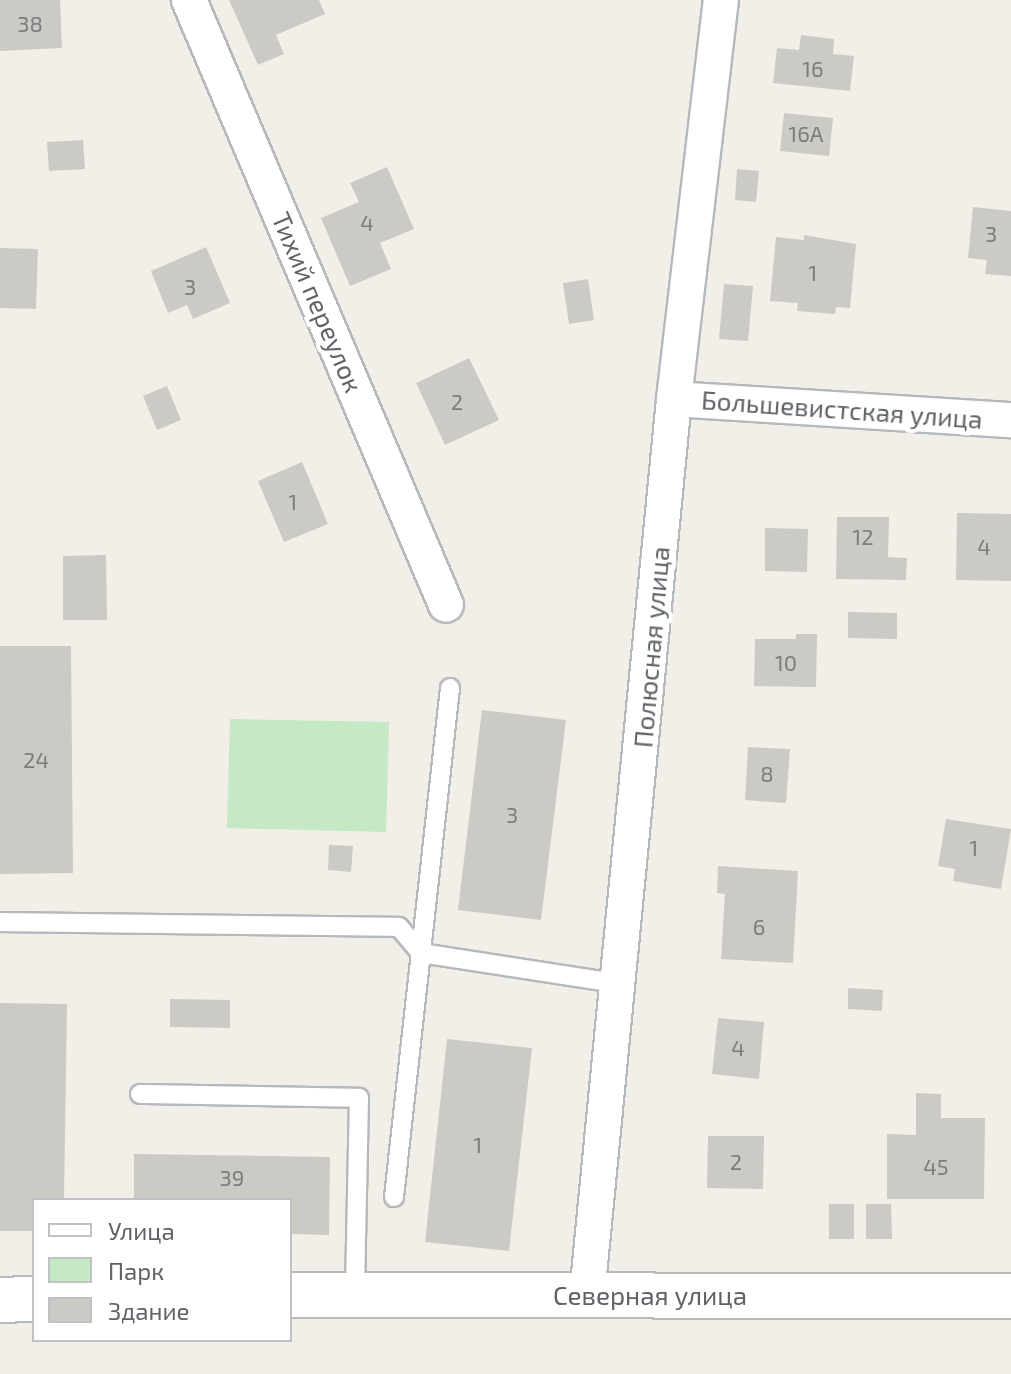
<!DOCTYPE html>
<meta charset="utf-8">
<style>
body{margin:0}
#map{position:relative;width:1011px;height:1374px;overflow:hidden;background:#f1efe8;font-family:"Exo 2",sans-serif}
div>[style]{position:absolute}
.green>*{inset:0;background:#c5e8c5}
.building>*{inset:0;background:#cccac5}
.roads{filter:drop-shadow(2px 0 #b5b8bc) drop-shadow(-2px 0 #b5b8bc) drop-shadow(0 2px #b5b8bc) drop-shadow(0 -2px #b5b8bc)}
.lane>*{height:18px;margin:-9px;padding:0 9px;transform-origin:9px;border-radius:9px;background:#fff}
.street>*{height:34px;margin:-17px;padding:0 17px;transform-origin:17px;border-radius:17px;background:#fff}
.secondary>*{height:44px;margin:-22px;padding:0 22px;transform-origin:22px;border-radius:22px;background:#fff}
span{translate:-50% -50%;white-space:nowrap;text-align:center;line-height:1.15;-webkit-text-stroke:8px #fff;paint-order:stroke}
.number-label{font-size:22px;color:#7a7d7f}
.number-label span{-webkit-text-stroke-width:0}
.street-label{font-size:26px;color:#5f6368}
.legend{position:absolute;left:32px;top:1198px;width:260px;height:144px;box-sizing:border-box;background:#fff;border:2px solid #bfc1c3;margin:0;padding:10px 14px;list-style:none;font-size:24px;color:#5f6368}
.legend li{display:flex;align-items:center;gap:16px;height:40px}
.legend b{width:40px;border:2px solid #bfc1c3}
</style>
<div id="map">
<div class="green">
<i style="clip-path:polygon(230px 719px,389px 722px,386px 832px,227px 828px)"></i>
</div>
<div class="building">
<i style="clip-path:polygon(0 0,60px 0,62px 48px,0 51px)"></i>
<i style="clip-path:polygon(229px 0,319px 0,325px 14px,276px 35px,284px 54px,258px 65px)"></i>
<i style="clip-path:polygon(801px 35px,834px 39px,833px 54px,854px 56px,850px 91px,773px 83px,777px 48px,799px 50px)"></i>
<i style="clip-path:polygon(784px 113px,833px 118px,829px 156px,780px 151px)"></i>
<i style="clip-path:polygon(83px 140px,85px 169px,49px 171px,47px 142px)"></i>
<i style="clip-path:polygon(387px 167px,414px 229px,380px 243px,391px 269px,350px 286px,321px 218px,359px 202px,350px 183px)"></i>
<i style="clip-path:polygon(737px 169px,759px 171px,756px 202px,735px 200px)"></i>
<i style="clip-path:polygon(973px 207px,1011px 211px,1011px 276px,985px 274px,987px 260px,968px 258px)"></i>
<i style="clip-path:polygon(804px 235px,856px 244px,850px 308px,836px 307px,835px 314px,797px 311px,798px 303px,770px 301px,776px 237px,804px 240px)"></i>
<i style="clip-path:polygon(206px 247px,230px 303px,193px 319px,187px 305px,168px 313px,151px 271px)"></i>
<i style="clip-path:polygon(0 248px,38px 249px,36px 309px,0 308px)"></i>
<i style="clip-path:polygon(588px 279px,594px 320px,569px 324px,563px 283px)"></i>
<i style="clip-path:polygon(724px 284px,753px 286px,748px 341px,719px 339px)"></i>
<i style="clip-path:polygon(469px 358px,499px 420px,445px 445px,416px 383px)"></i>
<i style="clip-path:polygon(167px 386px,181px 420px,157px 430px,143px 396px)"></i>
<i style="clip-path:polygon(302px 462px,328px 524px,284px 542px,258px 481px)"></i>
<i style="clip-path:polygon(957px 513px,1011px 514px,1011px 581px,956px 580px)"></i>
<i style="clip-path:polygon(837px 517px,889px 517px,888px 557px,907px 558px,906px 580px,836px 579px)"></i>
<i style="clip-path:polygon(765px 528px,808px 529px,807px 572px,765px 571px)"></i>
<i style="clip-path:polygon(106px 555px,107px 620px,63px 620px,63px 556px)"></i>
<i style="clip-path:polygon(848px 612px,897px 613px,897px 639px,848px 638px)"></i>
<i style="clip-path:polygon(796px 634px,817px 634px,816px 687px,754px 686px,755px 639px,796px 639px)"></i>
<i style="clip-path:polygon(0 646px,71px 646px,73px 873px,0 874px)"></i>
<i style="clip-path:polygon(482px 710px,566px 720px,541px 920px,458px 910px)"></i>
<i style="clip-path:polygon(748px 747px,790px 749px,786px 803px,745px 800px)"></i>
<i style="clip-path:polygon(946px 819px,1011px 829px,1001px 889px,953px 881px,955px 869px,938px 866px)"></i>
<i style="clip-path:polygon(329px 845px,353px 846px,351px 872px,328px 870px)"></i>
<i style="clip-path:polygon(718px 866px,798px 871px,793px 963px,721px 959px,725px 894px,717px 893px)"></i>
<i style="clip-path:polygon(848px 988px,883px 990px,882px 1011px,848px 1009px)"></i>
<i style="clip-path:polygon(170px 999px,230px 1000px,230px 1028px,170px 1027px)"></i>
<i style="clip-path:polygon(0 1003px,67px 1004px,64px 1200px,34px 1200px,34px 1231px,0 1231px)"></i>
<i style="clip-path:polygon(718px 1018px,764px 1022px,759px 1079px,712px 1074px)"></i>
<i style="clip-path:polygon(447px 1039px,532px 1048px,509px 1251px,425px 1242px)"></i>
<i style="clip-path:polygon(916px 1093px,941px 1094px,941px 1118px,985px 1118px,984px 1199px,887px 1199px,887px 1134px,916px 1135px)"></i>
<i style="clip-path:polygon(708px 1136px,764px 1136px,763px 1189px,707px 1188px)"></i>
<i style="clip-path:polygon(134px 1154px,330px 1157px,329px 1235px,290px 1234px,290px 1200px,134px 1200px)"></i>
<i style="clip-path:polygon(829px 1204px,854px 1204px,854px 1239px,829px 1239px)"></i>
<i style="clip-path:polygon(866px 1204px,891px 1204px,892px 1239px,866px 1239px)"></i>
</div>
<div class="roads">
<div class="lane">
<i style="left:0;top:922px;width:399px;rotate:0.7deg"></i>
<i style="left:399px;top:927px;width:34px;rotate:50deg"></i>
<i style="left:421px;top:953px;width:202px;rotate:8.8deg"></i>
<i style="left:140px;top:1094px;width:219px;rotate:1deg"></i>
<i style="left:359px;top:1098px;width:196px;rotate:91.2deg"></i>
<i style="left:394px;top:1197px;width:512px;rotate:-83.72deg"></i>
</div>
<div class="street">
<i style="left:189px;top:0;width:657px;rotate:66.98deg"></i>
<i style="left:674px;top:399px;width:338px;rotate:3.6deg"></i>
<i style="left:587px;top:1295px;width:900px;rotate:-84.45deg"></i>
<i style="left:674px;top:399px;width:402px;rotate:-83.3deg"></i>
</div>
<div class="secondary">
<i style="left:290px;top:1295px;width:721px;rotate:0.08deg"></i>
<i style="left:0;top:1300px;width:34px;rotate:-2deg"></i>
</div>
</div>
<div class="number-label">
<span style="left:30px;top:24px">38</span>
<span style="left:813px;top:69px">16</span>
<span style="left:806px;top:134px">16А</span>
<span style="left:367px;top:223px">4</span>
<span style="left:991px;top:234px">3</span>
<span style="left:813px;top:273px">1</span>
<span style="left:190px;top:287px">3</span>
<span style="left:457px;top:402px">2</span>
<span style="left:293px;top:502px">1</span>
<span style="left:863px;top:537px">12</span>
<span style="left:984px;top:547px">4</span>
<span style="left:786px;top:663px">10</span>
<span style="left:36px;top:760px">24</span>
<span style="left:767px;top:774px">8</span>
<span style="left:512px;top:815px">3</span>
<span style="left:974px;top:848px">1</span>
<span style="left:759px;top:927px">6</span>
<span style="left:738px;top:1048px">4</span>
<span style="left:478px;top:1145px">1</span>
<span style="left:736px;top:1162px">2</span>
<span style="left:936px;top:1167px">45</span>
<span style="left:232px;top:1178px">39</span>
</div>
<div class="street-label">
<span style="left:318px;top:302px;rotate:67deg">Тихий переулок</span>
<span style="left:842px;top:409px;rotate:4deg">Большевистская улица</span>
<span style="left:651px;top:647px;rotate:-85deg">Полюсная улица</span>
<span style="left:650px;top:1295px">Северная улица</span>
</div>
<ul class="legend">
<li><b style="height:10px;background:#fff"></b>Улица</li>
<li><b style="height:22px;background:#c5e8c5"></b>Парк</li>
<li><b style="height:22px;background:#cccac5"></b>Здание</li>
</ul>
</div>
